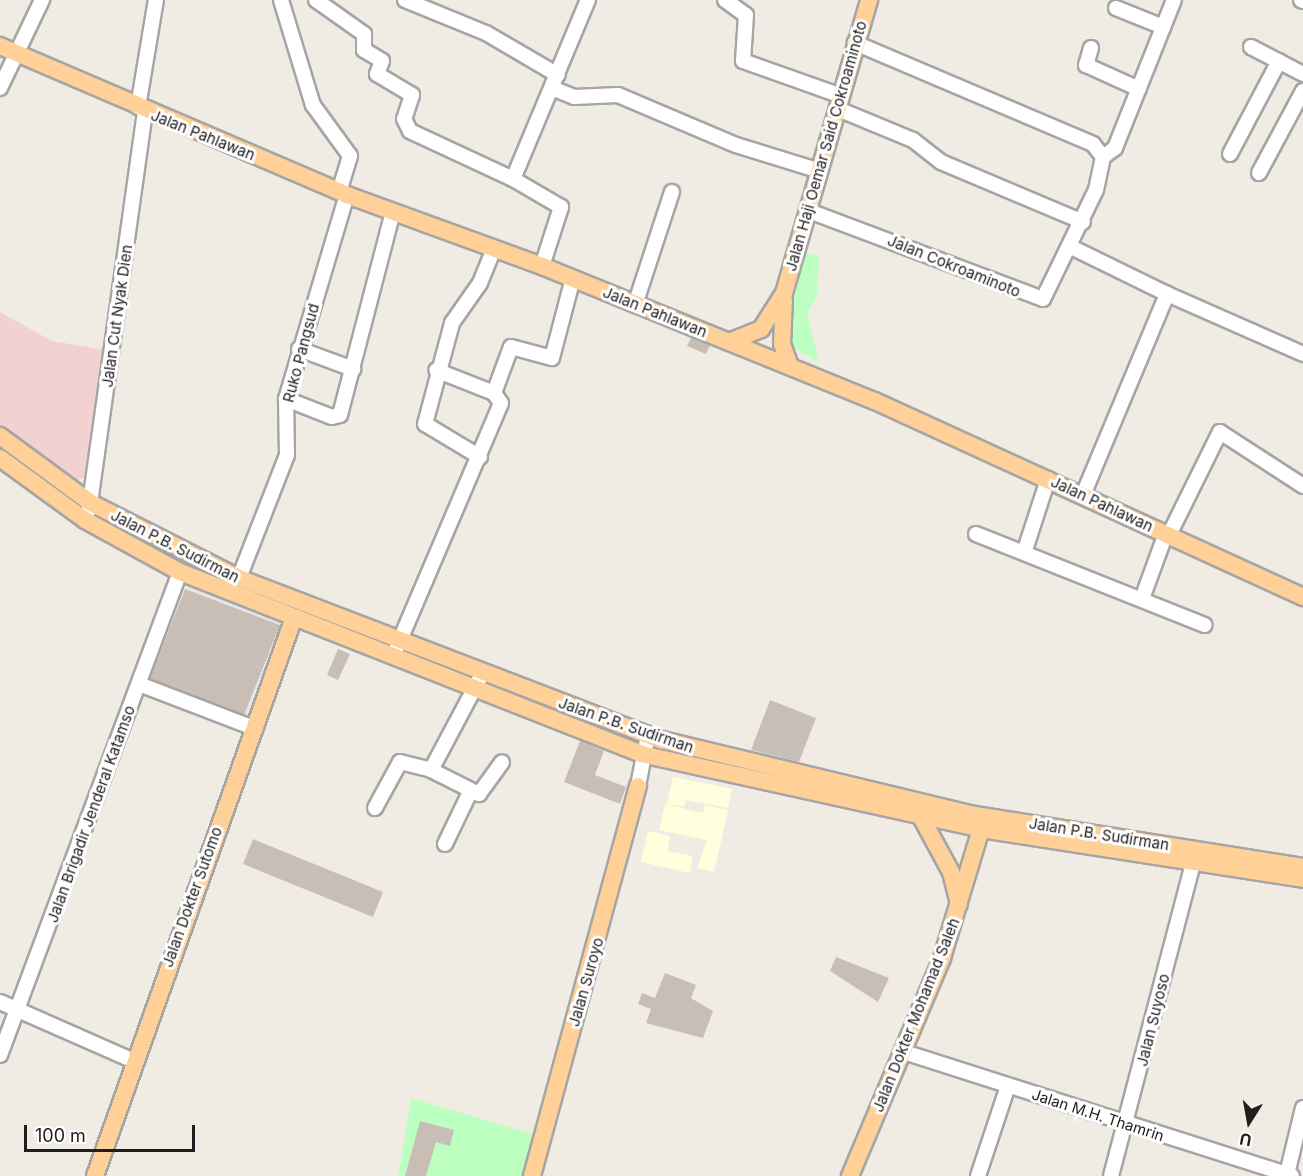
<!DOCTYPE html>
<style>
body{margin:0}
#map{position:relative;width:1303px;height:1176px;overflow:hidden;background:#f0ece3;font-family:Inter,sans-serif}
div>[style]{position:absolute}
.commercial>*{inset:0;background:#f2d2d1}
.education>*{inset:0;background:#fffedd}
.park>*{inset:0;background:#bdfec1}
.parking>*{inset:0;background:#e6e6e6}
.building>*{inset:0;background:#c8beb6}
.roads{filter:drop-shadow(2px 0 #a5a5a5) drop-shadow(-2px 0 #a5a5a5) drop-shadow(0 2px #a5a5a5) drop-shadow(0 -2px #a5a5a5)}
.minor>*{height:14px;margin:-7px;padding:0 7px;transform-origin:7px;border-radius:7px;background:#fff}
.major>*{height:16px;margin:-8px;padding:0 8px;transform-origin:8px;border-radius:8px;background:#ffd199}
span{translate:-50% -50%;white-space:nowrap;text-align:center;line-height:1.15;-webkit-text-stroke:6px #fff;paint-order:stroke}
.street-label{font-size:15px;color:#1e1e1e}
.north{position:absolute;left:1219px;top:1092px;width:60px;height:60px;-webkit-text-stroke:4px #fff;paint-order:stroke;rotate:191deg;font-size:16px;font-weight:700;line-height:24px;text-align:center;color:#1e1e1e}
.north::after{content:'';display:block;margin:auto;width:21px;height:27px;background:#1e1e1e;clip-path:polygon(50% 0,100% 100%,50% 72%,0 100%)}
.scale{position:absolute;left:24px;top:1125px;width:171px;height:27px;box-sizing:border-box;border:3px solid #1e1e1e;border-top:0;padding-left:8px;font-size:18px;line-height:21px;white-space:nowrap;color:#1e1e1e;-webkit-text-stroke:4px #fff;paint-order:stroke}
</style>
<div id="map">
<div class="commercial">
<i style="clip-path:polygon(0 312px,52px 341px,106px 350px,92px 475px,73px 482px,0 427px)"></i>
</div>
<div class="education">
<i style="clip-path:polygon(673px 777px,732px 789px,728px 808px,686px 800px,684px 807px,667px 804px)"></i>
<i style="clip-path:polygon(665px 804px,703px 813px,705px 805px,728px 810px,714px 872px,697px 868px,707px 840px,659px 830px)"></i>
<i style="clip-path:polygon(648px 831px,670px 836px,667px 851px,693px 856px,690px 873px,641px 862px)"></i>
</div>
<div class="park">
<i style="clip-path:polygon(802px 251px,819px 257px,817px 296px,807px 313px,819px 363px,788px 344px,789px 294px)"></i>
<i style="clip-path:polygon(411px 1098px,536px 1135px,525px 1176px,398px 1176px)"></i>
</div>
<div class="parking">
<i style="clip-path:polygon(193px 585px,282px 620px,251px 718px,243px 718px,279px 625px,185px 589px)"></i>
</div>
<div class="building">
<i style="clip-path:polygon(691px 338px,710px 345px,706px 354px,687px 346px)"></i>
<i style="clip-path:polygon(185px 589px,280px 625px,244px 715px,150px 679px)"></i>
<i style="clip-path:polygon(338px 649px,350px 654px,338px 680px,327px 675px)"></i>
<i style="clip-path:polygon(770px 700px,816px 718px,799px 762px,751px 750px)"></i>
<i style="clip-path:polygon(580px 741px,604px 751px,595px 775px,626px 787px,620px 804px,564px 782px)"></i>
<i style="clip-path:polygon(253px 839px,383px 892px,373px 917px,243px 864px)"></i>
<i style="clip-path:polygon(836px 957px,889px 978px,878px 1002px,830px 971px)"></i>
<i style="clip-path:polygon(665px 973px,696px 985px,691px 998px,713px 1011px,703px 1038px,646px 1023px,651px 1009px,638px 1004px,642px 993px,655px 998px)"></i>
<i style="clip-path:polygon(420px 1121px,454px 1130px,450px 1146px,436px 1142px,426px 1176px,405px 1176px)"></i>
</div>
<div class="roads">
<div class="minor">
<i style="left:281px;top:0;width:110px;rotate:73.1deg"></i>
<i style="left:313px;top:105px;width:63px;rotate:54deg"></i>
<i style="left:350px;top:156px;width:37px;rotate:107deg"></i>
<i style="left:316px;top:0;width:59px;rotate:35.3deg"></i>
<i style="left:364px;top:34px;width:16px;rotate:90deg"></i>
<i style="left:364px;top:50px;width:21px;rotate:31deg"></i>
<i style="left:382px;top:61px;width:14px;rotate:111deg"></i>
<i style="left:377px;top:74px;width:41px;rotate:31deg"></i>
<i style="left:412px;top:95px;width:25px;rotate:108deg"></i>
<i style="left:404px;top:119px;width:13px;rotate:63deg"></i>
<i style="left:410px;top:131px;width:114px;rotate:25deg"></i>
<i style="left:405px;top:0;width:87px;rotate:22.2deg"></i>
<i style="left:486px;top:33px;width:83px;rotate:30.3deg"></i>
<i style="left:725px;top:0;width:26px;rotate:36deg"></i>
<i style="left:746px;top:15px;width:46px;rotate:93.7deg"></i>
<i style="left:743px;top:61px;width:105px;rotate:19.5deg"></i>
<i style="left:1301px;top:0;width:2px;rotate:27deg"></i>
<i style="left:1116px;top:8px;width:51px;rotate:22deg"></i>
<i style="left:1251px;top:47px;width:59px;rotate:27.4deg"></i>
<i style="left:1091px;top:48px;width:18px;rotate:106deg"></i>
<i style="left:1086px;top:65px;width:58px;rotate:24.4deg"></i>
<i style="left:0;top:88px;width:98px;rotate:-64.5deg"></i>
<i style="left:552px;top:88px;width:24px;rotate:22deg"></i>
<i style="left:574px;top:97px;width:44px;rotate:-2.6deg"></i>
<i style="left:618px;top:95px;width:128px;rotate:23deg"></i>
<i style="left:736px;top:145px;width:88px;rotate:17.2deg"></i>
<i style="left:138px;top:107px;width:109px;rotate:-80.5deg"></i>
<i style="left:838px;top:109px;width:81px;rotate:22.5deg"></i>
<i style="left:913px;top:140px;width:36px;rotate:38deg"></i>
<i style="left:941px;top:162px;width:154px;rotate:22.9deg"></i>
<i style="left:1230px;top:154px;width:105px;rotate:-62.2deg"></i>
<i style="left:1103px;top:157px;width:15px;rotate:-37deg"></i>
<i style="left:1115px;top:148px;width:159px;rotate:-68.3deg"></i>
<i style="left:1259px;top:173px;width:93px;rotate:-61.8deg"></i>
<i style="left:809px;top:211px;width:250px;rotate:20.6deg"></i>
<i style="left:1043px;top:299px;width:121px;rotate:-64.1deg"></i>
<i style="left:1096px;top:190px;width:34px;rotate:-78deg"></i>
<i style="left:1103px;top:157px;width:16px;rotate:-128deg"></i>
<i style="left:1093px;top:144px;width:259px;rotate:-157deg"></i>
<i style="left:1071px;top:247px;width:107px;rotate:26.1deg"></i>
<i style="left:542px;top:266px;width:62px;rotate:-72.1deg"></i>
<i style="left:561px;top:207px;width:56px;rotate:-149.7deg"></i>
<i style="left:513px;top:179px;width:194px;rotate:-67.3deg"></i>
<i style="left:635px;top:305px;width:119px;rotate:-71.9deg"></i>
<i style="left:299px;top:349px;width:58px;rotate:20.3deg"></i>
<i style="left:494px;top:393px;width:49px;rotate:-69.7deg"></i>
<i style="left:511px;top:347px;width:42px;rotate:15deg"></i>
<i style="left:552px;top:358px;width:83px;rotate:-75.3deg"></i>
<i style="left:286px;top:399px;width:49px;rotate:21.4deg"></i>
<i style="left:332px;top:417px;width:8px;rotate:-14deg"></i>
<i style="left:340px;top:415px;width:210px;rotate:-75.4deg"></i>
<i style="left:480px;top:457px;width:64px;rotate:-149deg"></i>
<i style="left:425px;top:424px;width:105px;rotate:-75deg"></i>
<i style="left:452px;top:323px;width:49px;rotate:-55deg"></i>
<i style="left:480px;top:283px;width:38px;rotate:-68deg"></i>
<i style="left:1083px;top:495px;width:218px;rotate:-67.3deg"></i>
<i style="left:1167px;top:294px;width:149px;rotate:23.8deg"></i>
<i style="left:89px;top:510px;width:403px;rotate:-82deg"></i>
<i style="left:976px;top:534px;width:246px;rotate:21.7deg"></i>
<i style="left:1169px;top:535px;width:115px;rotate:-63.7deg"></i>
<i style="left:1220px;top:432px;width:99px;rotate:33deg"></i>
<i style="left:1024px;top:553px;width:78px;rotate:-72deg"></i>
<i style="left:239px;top:578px;width:132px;rotate:-68.7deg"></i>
<i style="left:287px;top:455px;width:56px;rotate:-91deg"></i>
<i style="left:286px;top:399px;width:213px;rotate:-73.4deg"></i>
<i style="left:1143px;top:596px;width:67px;rotate:-69.9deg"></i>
<i style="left:397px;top:647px;width:265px;rotate:-66.9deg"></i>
<i style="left:501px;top:403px;width:12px;rotate:-125deg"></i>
<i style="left:494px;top:393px;width:62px;rotate:-158.4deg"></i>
<i style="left:139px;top:684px;width:125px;rotate:21deg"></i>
<i style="left:431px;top:770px;width:54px;rotate:26.6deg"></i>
<i style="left:479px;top:794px;width:39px;rotate:-54deg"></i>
<i style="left:638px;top:786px;width:52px;rotate:-78.9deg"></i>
<i style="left:375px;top:808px;width:52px;rotate:-61.5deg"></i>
<i style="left:400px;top:762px;width:32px;rotate:14deg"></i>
<i style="left:431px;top:770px;width:109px;rotate:-62deg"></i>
<i style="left:445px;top:844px;width:58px;rotate:-64.3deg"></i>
<i style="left:0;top:1002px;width:146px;rotate:23.8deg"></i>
<i style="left:904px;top:1052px;width:407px;rotate:17.7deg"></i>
<i style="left:0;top:1055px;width:515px;rotate:-69.56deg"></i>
<i style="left:1287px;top:1174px;width:68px;rotate:-76.4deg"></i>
<i style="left:978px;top:1176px;width:95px;rotate:-71.6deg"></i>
<i style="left:1111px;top:1176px;width:324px;rotate:-75.3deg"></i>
</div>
<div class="major">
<i style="left:0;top:46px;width:378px;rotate:23.2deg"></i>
<i style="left:347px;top:195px;width:208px;rotate:20deg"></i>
<i style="left:542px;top:266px;width:359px;rotate:22.1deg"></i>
<i style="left:875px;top:401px;width:471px;rotate:24.6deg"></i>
<i style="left:784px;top:300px;width:44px;rotate:92.6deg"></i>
<i style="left:782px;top:344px;width:23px;rotate:70deg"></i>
<i style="left:729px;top:342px;width:35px;rotate:-22deg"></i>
<i style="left:761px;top:329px;width:43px;rotate:-57.4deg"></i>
<i style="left:784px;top:293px;width:305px;rotate:-73.8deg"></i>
<i style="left:0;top:436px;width:113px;rotate:36.4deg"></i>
<i style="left:91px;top:503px;width:166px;rotate:26.9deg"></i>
<i style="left:239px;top:578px;width:453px;rotate:21deg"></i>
<i style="left:662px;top:740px;width:322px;rotate:13.5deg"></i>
<i style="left:975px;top:815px;width:332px;rotate:9deg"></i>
<i style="left:0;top:458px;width:105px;rotate:36.1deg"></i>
<i style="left:85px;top:520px;width:108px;rotate:28.7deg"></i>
<i style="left:180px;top:572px;width:496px;rotate:21.5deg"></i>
<i style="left:641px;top:754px;width:348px;rotate:12.4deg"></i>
<i style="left:981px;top:829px;width:326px;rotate:8.8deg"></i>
<i style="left:921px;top:817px;width:63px;rotate:61.4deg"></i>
<i style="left:951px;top:872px;width:33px;rotate:76deg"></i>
<i style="left:95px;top:1176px;width:590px;rotate:-70.4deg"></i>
<i style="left:532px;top:1176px;width:404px;rotate:-74.8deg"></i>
<i style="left:850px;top:1176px;width:237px;rotate:-67.1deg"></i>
<i style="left:942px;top:958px;width:135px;rotate:-73.2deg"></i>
</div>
</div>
<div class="street-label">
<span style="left:203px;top:135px;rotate:22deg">Jalan Pahlawan</span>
<span style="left:826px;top:146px;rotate:-74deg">Jalan Haji Oemar Said Cokroaminoto</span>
<span style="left:954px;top:266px;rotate:22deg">Jalan Cokroaminoto</span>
<span style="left:655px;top:312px;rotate:22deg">Jalan Pahlawan</span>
<span style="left:117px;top:316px;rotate:-82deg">Jalan Cut Nyak Dien</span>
<span style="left:301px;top:353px;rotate:-75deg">Ruko Pangsud</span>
<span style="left:1102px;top:504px;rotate:25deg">Jalan Pahlawan</span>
<span style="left:175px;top:546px;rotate:27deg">Jalan P.B. Sudirman</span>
<span style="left:626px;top:725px;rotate:19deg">Jalan P.B. Sudirman</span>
<span style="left:91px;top:814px;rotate:-70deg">Jalan Brigadir Jenderal Katamso</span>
<span style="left:1099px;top:834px;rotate:9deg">Jalan P.B. Sudirman</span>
<span style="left:192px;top:897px;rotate:-70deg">Jalan Dokter Sutomo</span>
<span style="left:586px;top:982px;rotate:-74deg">Jalan Suroyo</span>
<span style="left:916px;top:1015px;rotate:-68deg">Jalan Dokter Mohamad Saleh</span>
<span style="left:1153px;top:1020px;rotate:-76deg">Jalan Suyoso</span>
<span style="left:1098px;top:1115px;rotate:18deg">Jalan M.H. Thamrin</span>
</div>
<div class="north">U</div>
<div class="scale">100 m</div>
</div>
